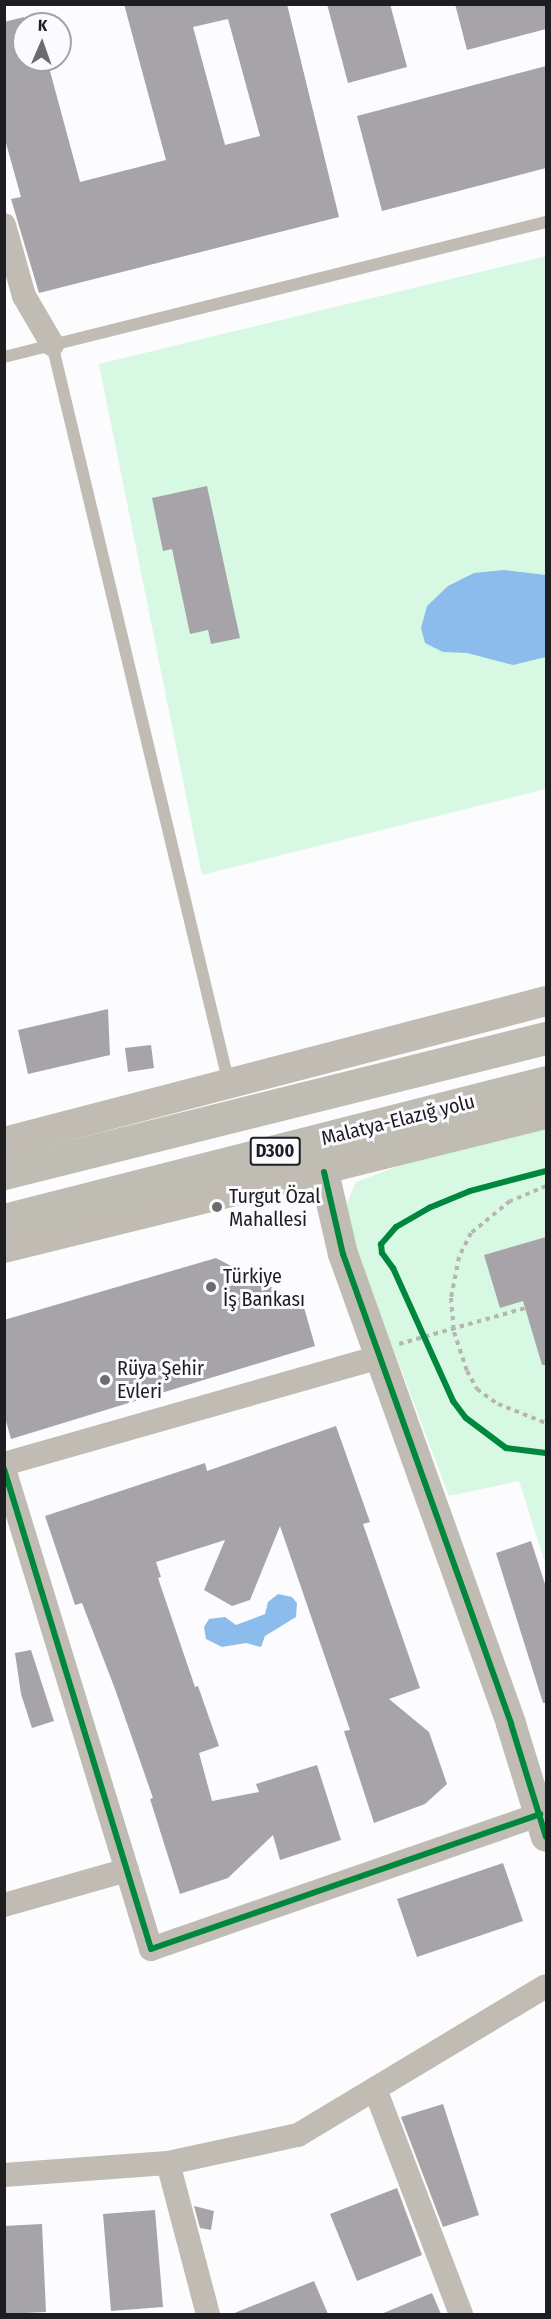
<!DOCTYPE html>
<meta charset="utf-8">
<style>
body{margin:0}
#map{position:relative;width:551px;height:2319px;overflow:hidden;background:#fcfbfe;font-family:"Fira Sans Condensed",sans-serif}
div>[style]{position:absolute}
.green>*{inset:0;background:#d7f8e3}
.water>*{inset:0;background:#8cbceb}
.building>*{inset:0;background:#a6a4a8}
.path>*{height:4px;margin-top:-2px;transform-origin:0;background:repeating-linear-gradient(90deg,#b8b5b0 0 4.5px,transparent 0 9px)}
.service>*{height:12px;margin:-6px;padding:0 6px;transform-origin:6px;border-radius:6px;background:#c0bcb3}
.minor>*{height:24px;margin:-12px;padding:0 12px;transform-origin:12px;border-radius:12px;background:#c0bcb3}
.tertiary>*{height:30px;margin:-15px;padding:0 15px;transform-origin:15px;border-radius:15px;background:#c0bcb3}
.trunk>*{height:33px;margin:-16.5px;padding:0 16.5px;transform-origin:16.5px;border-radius:16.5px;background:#bebcb3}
.cycleway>*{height:6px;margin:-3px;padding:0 3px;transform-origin:3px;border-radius:3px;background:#00873e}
.dots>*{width:16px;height:16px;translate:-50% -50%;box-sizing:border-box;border:3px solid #fbfaff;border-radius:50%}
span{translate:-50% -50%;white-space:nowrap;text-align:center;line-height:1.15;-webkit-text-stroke:6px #fbfaff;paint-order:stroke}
.shield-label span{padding:2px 4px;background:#fbfaff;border:2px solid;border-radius:4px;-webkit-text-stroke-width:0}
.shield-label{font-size:18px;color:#1e1d22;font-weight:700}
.street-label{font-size:20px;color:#1e1d22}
.poi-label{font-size:20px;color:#1e1d22}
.left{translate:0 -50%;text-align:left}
.frame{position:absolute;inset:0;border:6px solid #1e1d22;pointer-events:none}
.north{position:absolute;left:12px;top:12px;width:60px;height:60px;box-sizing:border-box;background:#fbfaff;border:2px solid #a3a2a7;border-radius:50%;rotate:2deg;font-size:16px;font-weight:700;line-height:24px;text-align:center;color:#1e1d22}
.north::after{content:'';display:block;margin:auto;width:21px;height:27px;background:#6c6b6f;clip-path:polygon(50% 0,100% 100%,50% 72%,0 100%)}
</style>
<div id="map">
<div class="green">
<i style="clip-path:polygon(546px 256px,546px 789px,202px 875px,99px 364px)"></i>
<i style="clip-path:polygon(546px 1126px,546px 1566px,519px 1481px,449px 1496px,350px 1235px,344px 1210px,356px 1182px,449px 1147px)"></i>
</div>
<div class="water">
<i style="clip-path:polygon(504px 570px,546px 575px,546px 657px,513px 665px,467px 653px,443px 652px,425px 643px,421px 628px,427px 606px,448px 586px,474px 573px)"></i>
<i style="clip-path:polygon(278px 1594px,292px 1597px,297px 1603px,296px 1617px,265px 1636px,261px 1647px,246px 1643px,222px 1647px,206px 1639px,204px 1627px,209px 1619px,225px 1617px,236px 1625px,265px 1614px,268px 1602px)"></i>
</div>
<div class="building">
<i style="clip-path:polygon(evenodd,124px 4px,287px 4px,339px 217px,39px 293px,11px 199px,21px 197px,4px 136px,4px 22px,24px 17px,24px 60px,47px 60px,80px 182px,166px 160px,124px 4px,228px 19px,260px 136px,225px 145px,193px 27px,228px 19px)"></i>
<i style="clip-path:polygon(327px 4px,390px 4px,407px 67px,348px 83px)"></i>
<i style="clip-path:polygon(455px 4px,546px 4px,546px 29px,467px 50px)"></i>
<i style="clip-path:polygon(546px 66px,546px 168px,382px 211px,357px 116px)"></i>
<i style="clip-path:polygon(207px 486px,240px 638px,211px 644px,208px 630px,190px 634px,172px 549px,163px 551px,152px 498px)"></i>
<i style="clip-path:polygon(108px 1009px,110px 1055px,28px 1074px,18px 1030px)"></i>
<i style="clip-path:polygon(151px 1045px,154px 1068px,128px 1072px,125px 1048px)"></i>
<i style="clip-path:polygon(546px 1237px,546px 1365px,542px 1365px,523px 1301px,500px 1308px,484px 1255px)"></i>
<i style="clip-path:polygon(216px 1258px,303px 1304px,315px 1346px,11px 1439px,4px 1414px,4px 1320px)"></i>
<i style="clip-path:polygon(336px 1426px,370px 1522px,363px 1524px,420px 1688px,389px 1699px,429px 1732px,447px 1784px,425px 1804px,374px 1823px,344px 1731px,350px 1730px,280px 1526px,250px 1600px,232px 1606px,204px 1590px,225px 1540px,156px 1562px,161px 1577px,158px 1578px,195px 1687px,198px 1686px,219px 1746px,199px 1753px,212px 1801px,259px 1792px,256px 1784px,317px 1765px,341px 1840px,280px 1860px,273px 1835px,228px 1878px,180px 1894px,150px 1799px,153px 1798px,115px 1689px,82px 1603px,75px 1605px,45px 1516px,205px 1463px,207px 1471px)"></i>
<i style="clip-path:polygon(531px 1541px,546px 1587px,546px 1703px,543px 1703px,496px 1553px)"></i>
<i style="clip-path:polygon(31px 1650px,54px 1721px,32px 1728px,21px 1694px,15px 1653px)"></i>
<i style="clip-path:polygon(503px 1863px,523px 1921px,417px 1957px,397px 1899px)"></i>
<i style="clip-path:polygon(443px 2104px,479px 2215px,443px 2227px,401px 2117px)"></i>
<i style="clip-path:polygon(397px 2188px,422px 2255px,357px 2281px,330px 2214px)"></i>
<i style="clip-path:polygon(194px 2206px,214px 2211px,211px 2230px,200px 2228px)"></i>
<i style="clip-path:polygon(155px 2210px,163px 2307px,111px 2311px,103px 2214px)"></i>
<i style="clip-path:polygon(42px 2224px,46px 2312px,4px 2314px,4px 2226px)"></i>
<i style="clip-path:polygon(314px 2281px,328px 2314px,232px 2314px)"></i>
<i style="clip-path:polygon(432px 2293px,441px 2314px,381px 2314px)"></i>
</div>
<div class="path">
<i style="left:546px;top:1186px;width:39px;rotate:157deg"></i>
<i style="left:510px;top:1201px;width:50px;rotate:140.6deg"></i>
<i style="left:471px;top:1233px;width:27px;rotate:117deg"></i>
<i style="left:459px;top:1257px;width:42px;rotate:101deg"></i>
<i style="left:451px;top:1298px;width:34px;rotate:85deg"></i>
<i style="left:454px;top:1332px;width:41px;rotate:71.6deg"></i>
<i style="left:467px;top:1371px;width:21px;rotate:61deg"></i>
<i style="left:477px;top:1389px;width:26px;rotate:36deg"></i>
<i style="left:498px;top:1404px;width:52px;rotate:21.6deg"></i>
<i style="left:399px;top:1344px;width:131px;rotate:-15.9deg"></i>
</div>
<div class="service">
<i style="left:52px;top:344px;width:761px;rotate:76.55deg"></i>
<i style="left:4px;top:357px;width:559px;rotate:-13.99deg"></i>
</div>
<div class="minor">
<i style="left:4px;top:225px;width:74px;rotate:74.3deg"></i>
<i style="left:24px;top:296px;width:56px;rotate:59.7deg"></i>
<i style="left:4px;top:1464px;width:391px;rotate:-15.9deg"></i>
<i style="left:4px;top:1469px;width:502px;rotate:72.97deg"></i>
<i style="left:151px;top:1949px;width:412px;rotate:-19.1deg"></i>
<i style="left:4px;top:1905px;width:128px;rotate:-15.9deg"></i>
<i style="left:375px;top:2089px;width:241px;rotate:69.1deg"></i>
<i style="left:168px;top:2163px;width:156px;rotate:75.2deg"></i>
<i style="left:4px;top:2175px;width:164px;rotate:-4.2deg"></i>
<i style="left:168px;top:2163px;width:133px;rotate:-12.2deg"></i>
<i style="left:298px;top:2135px;width:289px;rotate:-31deg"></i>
</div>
<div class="tertiary">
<i style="left:4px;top:1142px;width:560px;rotate:-14.58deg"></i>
<i style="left:324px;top:1172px;width:84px;rotate:77deg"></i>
<i style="left:343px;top:1254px;width:499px;rotate:70.3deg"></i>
<i style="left:511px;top:1724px;width:118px;rotate:72.8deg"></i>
<i style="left:4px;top:1248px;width:558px;rotate:-13.89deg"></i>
</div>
<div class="trunk">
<i style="left:4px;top:1173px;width:559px;rotate:-13.99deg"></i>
<i style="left:4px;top:1220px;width:559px;rotate:-14.28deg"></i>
</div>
<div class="cycleway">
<i style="left:546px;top:1171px;width:79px;rotate:165.3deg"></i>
<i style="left:470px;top:1191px;width:44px;rotate:157.5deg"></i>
<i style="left:429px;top:1208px;width:38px;rotate:150deg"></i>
<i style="left:396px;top:1227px;width:23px;rotate:131deg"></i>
<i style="left:381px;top:1244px;width:9px;rotate:84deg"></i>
<i style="left:382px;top:1253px;width:19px;rotate:54deg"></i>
<i style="left:393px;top:1268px;width:146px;rotate:65.7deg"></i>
<i style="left:453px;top:1401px;width:21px;rotate:53deg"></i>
<i style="left:466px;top:1418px;width:50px;rotate:36.9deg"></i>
<i style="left:506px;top:1448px;width:40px;rotate:7.1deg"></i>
<i style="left:324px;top:1172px;width:84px;rotate:77deg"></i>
<i style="left:343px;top:1254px;width:499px;rotate:70.3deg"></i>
<i style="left:511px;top:1724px;width:118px;rotate:72.8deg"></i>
<i style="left:4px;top:1469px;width:502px;rotate:72.97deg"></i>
<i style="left:151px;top:1949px;width:412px;rotate:-19.1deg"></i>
</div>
<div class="dots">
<i style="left:217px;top:1207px;background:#6c6b6f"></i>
<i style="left:211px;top:1287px;background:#6c6b6f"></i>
<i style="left:105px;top:1380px;background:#6c6b6f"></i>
</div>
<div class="shield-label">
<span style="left:275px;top:1151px">D300</span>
</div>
<div class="street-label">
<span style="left:398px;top:1120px;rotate:-14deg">Malatya-Elazığ yolu</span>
</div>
<div class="poi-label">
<span class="left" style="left:229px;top:1208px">Turgut Özal<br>Mahallesi</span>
<span class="left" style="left:223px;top:1288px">Türkiye<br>İş Bankası</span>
<span class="left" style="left:117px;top:1380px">Rüya Şehir<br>Evleri</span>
</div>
<div class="frame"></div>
<div class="north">K</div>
</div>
